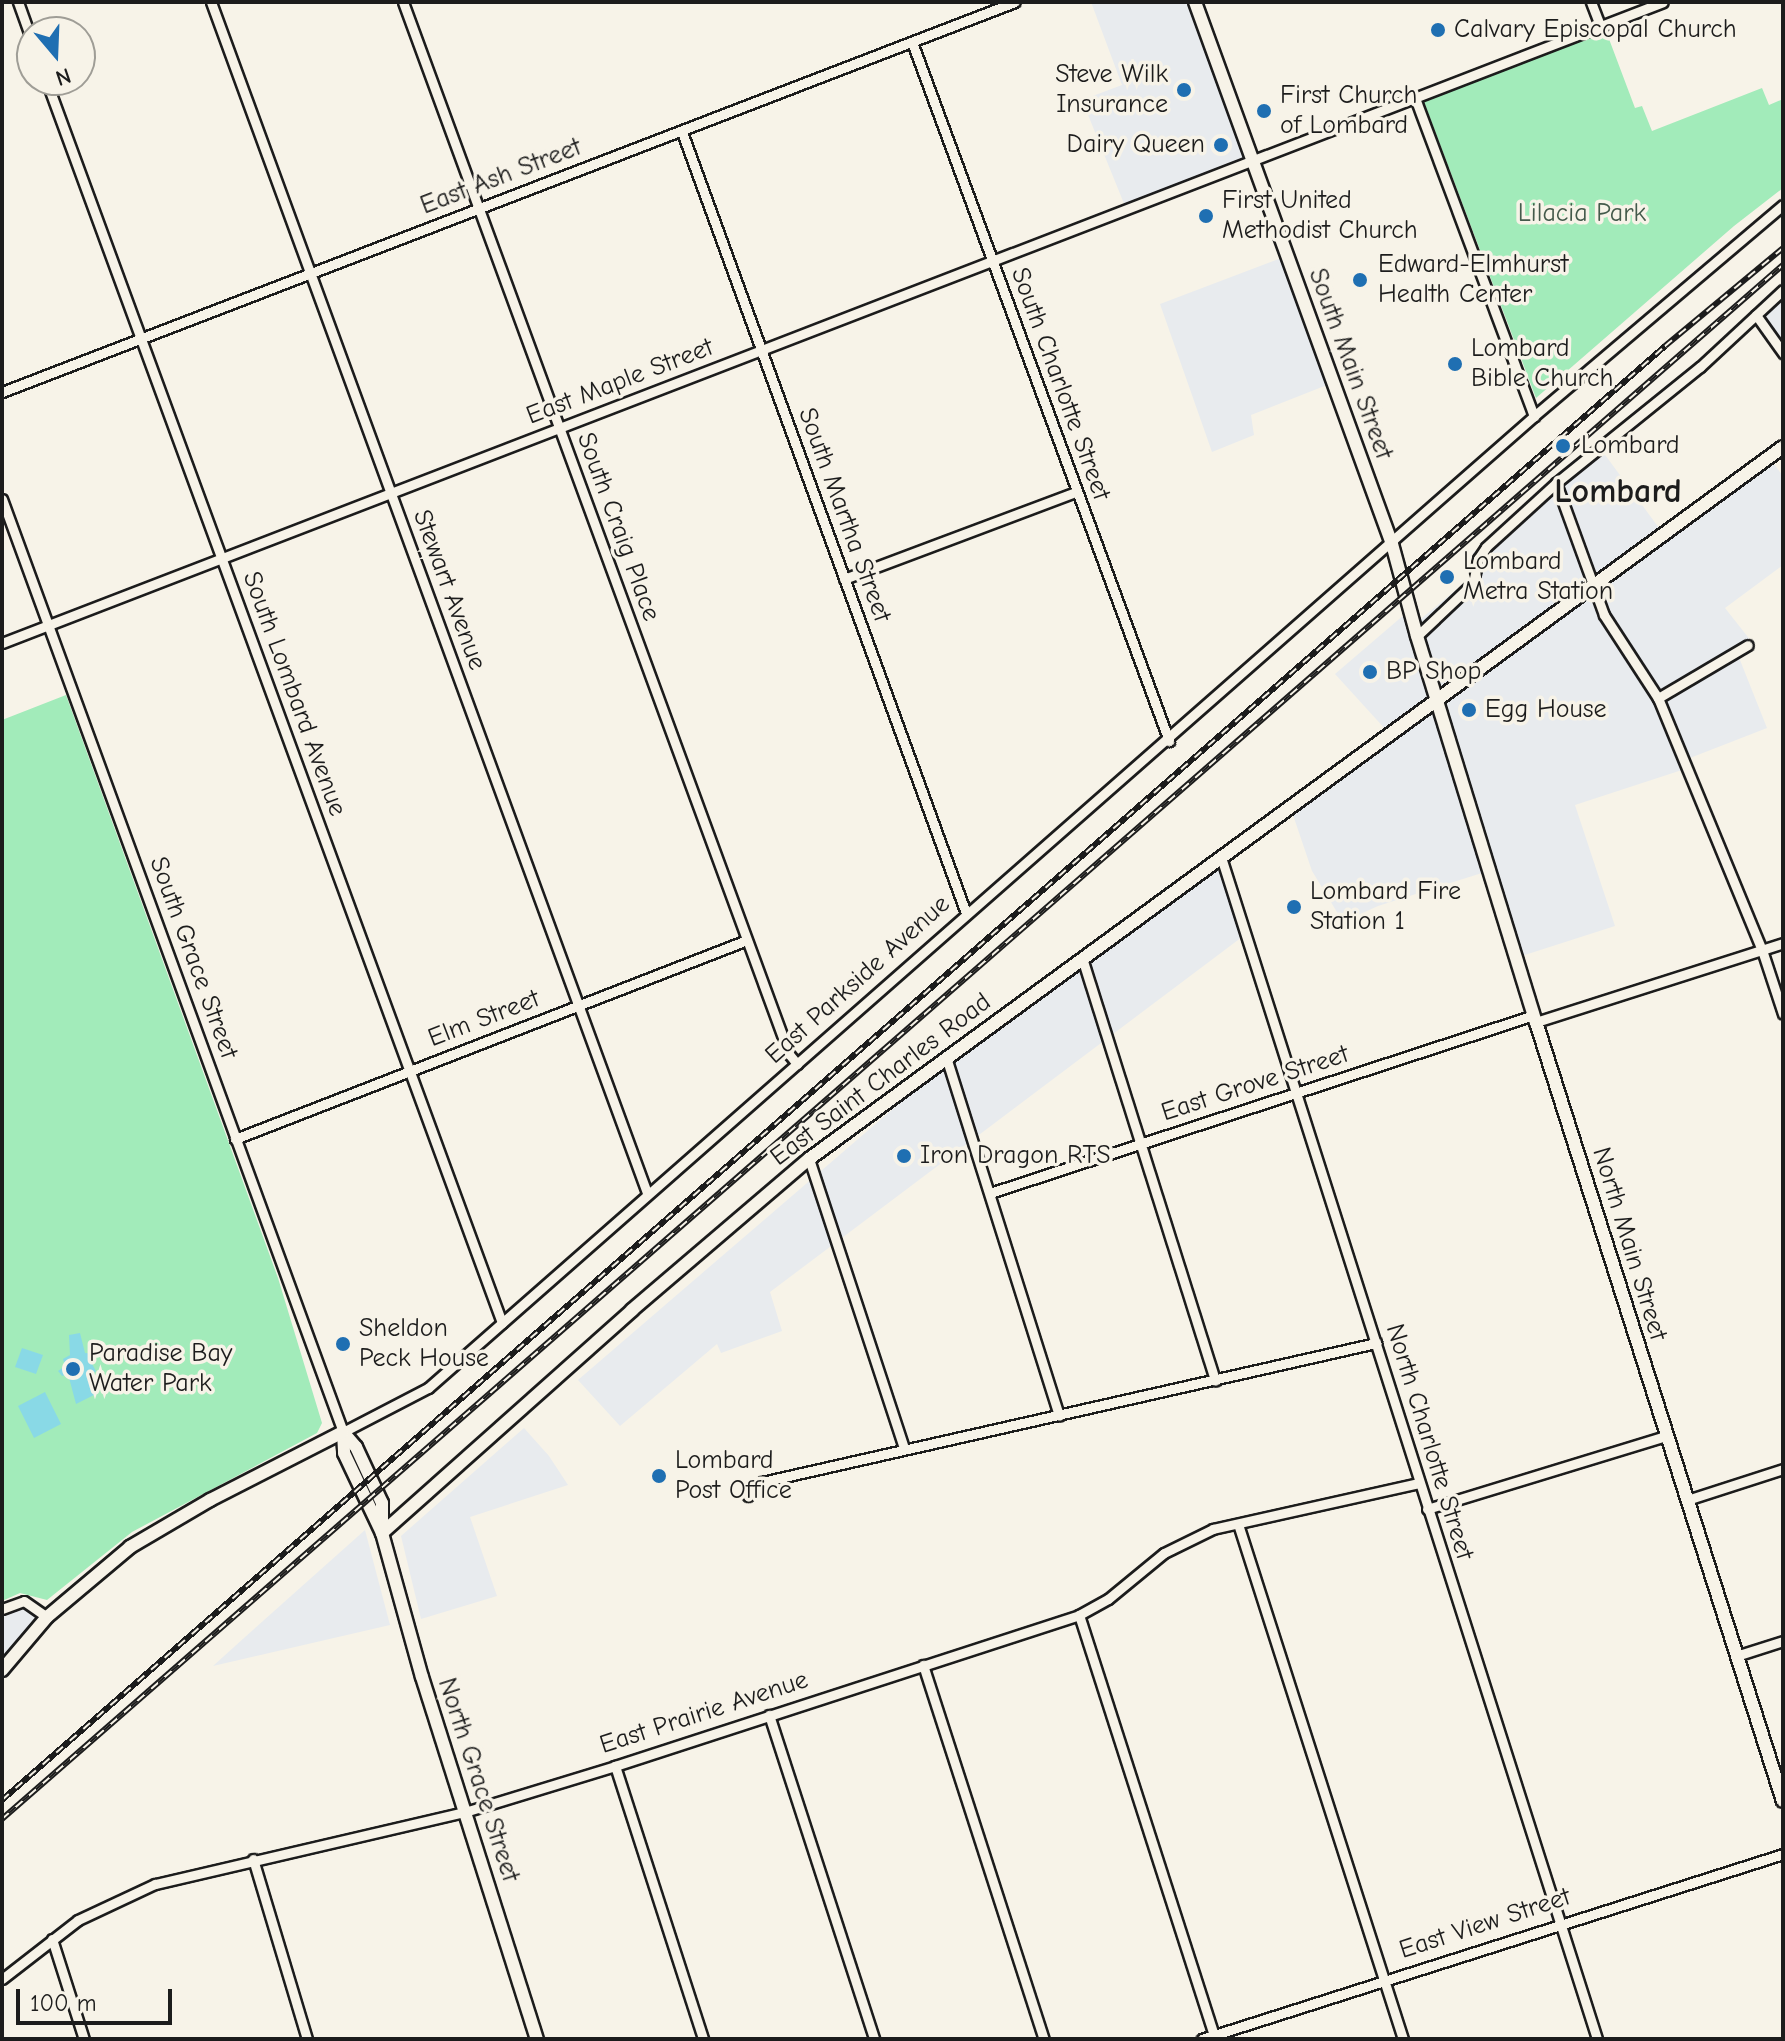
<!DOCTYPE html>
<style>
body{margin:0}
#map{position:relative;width:1785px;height:2041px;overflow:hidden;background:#f7f3e8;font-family:"Comic Neue",sans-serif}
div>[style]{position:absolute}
.built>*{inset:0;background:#e8ebee}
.green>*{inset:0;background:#a2ebba}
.water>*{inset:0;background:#89d9e6}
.roads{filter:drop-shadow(2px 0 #1c1c1c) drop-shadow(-2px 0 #1c1c1c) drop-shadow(0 2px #1c1c1c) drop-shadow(0 -2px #1c1c1c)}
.street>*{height:9px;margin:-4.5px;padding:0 4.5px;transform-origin:4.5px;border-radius:4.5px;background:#f7f3e8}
.secondary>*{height:12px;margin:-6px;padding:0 6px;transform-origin:6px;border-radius:6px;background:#f7f3e8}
.rail>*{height:6px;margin-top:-3px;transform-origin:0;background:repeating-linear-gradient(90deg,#f7f3e8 0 9px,#1c1c1c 0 18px);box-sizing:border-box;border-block:2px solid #1c1c1c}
.dots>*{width:22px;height:22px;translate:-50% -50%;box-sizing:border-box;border:4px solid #f7f3e8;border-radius:50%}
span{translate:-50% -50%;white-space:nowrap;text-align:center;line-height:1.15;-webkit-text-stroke:7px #f7f3e8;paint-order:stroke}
.poi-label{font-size:26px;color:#1c1c1c}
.left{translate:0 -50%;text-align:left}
.right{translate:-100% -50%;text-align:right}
.street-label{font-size:26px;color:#1c1c1c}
.park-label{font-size:26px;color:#445a4b}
.district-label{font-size:34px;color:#1c1c1c;font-weight:700}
.frame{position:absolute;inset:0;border:4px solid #1c1c1c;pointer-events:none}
.north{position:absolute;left:16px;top:16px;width:80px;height:80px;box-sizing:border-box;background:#f7f3e8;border:2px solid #9f9d96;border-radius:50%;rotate:161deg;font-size:22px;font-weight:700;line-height:32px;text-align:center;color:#1c1c1c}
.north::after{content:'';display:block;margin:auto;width:28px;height:36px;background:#1f6fb2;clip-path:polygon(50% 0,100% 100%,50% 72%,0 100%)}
.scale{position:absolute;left:16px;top:1989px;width:156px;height:36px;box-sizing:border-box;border:4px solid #1c1c1c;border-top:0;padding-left:10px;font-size:24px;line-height:28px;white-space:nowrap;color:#1c1c1c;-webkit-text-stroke:6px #f7f3e8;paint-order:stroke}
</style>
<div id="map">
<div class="built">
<i style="clip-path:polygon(1091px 2px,1189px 2px,1248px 157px,1125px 206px,1082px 100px,1122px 85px)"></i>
<i style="clip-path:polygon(1284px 257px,1327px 385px,1251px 415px,1254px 435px,1212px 452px,1160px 304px)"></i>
<i style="clip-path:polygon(1783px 297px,1783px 358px,1755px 320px)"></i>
<i style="clip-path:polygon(1597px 444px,1662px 532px,1438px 694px,1416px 623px,1469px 579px,1473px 553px)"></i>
<i style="clip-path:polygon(1773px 463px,1783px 476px,1783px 565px,1725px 608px,1755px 646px,1738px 655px,1767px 728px,1690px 758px,1685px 769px,1575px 805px,1615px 926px,1512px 959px,1485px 872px,1378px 906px,1343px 922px,1312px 871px,1292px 812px)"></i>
<i style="clip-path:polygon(1405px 614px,1430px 697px,1387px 731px,1335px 674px)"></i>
<i style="clip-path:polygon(1218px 866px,1242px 937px,770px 1292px,782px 1331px,721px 1353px,717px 1344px,620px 1426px,578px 1380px,951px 1059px)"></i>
<i style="clip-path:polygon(524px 1428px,549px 1456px,568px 1485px,470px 1517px,497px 1596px,421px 1619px,401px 1536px)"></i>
<i style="clip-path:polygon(365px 1530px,390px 1625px,213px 1666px,244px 1638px)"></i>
<i style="clip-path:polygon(24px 1604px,42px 1619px,2px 1662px,2px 1612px)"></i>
</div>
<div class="green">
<i style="clip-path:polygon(1606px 31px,1635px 108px,1642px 106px,1652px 131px,1762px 88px,1769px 105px,1783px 99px,1783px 188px,1734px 226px,1536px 398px,1424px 102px)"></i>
<i style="clip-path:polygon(66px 695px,278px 1278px,322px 1423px,317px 1433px,132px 1532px,47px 1600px,20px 1593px,2px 1601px,2px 720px)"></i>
</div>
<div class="water">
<i style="clip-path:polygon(80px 1333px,85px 1353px,95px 1354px,92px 1364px,96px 1371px,92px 1375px,98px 1393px,76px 1404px,68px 1374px,62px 1376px,58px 1371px,65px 1366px,63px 1359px,70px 1355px,69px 1335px)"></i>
<i style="clip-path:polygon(22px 1348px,43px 1355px,36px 1374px,15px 1367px)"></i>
<i style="clip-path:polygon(45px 1392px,61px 1424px,34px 1438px,18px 1406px)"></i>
</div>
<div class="roads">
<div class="street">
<i style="left:18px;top:2px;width:41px;rotate:70.3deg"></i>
<i style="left:211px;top:2px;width:1268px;rotate:69.89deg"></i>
<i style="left:403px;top:2px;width:1121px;rotate:69.85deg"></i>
<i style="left:789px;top:1054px;width:13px;rotate:51deg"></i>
<i style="left:1591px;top:2px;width:26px;rotate:69deg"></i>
<i style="left:912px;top:42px;width:745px;rotate:69.81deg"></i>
<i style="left:46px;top:80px;width:1324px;rotate:69.85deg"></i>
<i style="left:1415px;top:98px;width:340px;rotate:69.5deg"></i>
<i style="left:682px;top:132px;width:831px;rotate:70.02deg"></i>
<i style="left:1756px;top:315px;width:47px;rotate:54.6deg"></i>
<i style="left:2px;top:392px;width:1085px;rotate:-21.06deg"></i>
<i style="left:1556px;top:483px;width:140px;rotate:70deg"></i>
<i style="left:1604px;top:615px;width:99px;rotate:57deg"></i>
<i style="left:1658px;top:698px;width:273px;rotate:67.6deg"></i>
<i style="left:1762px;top:950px;width:67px;rotate:71.8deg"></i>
<i style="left:2px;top:499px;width:993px;rotate:69.92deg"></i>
<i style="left:343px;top:1432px;width:96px;rotate:-27.4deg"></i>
<i style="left:428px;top:1388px;width:1472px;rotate:-41.31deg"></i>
<i style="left:1534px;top:416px;width:326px;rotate:-40.3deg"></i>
<i style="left:844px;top:579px;width:247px;rotate:-20.6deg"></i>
<i style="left:1417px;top:636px;width:77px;rotate:-43.4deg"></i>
<i style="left:1473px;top:583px;width:25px;rotate:-78deg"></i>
<i style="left:1478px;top:559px;width:14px;rotate:-56deg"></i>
<i style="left:1486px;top:547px;width:95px;rotate:-42.4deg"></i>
<i style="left:1556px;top:483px;width:185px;rotate:-38.9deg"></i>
<i style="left:1700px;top:367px;width:113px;rotate:-42.9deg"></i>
<i style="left:2px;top:643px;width:1780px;rotate:-21.1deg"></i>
<i style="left:1658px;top:698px;width:104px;rotate:-30.5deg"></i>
<i style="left:1221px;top:857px;width:1240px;rotate:72.35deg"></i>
<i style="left:1082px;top:958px;width:443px;rotate:72.5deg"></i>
<i style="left:1536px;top:1022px;width:259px;rotate:-17.7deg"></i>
<i style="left:946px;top:1057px;width:376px;rotate:72.5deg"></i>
<i style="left:235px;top:1139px;width:549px;rotate:-21.24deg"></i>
<i style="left:809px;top:1159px;width:304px;rotate:71.8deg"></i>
<i style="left:990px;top:1193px;width:572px;rotate:-18.12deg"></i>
<i style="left:748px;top:1496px;width:20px;rotate:-45deg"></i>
<i style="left:762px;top:1482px;width:630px;rotate:-12.76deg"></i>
<i style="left:1687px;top:1500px;width:101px;rotate:-17.9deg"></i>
<i style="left:1427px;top:1509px;width:250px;rotate:-17deg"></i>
<i style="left:1238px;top:1524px;width:541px;rotate:72.24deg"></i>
<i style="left:2px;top:1609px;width:23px;rotate:-20deg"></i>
<i style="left:24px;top:1601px;width:28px;rotate:35deg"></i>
<i style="left:1079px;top:1615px;width:445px;rotate:72.2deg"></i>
<i style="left:1736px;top:1656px;width:49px;rotate:-17.7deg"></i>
<i style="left:923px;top:1665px;width:393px;rotate:72.1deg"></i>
<i style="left:769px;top:1715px;width:341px;rotate:72deg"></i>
<i style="left:615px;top:1766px;width:287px;rotate:72.1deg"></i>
<i style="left:253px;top:1859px;width:188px;rotate:73.3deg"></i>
<i style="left:52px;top:1939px;width:105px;rotate:72.3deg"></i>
<i style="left:2px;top:1979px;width:96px;rotate:-37.8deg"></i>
<i style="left:78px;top:1920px;width:85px;rotate:-25.1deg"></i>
<i style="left:155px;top:1884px;width:318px;rotate:-13.1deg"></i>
<i style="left:465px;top:1812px;width:157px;rotate:-17deg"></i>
<i style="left:615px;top:1766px;width:488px;rotate:-18deg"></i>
<i style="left:1079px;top:1615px;width:33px;rotate:-29deg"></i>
<i style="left:1108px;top:1599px;width:72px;rotate:-39.4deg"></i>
<i style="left:1164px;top:1553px;width:55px;rotate:-26.1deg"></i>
<i style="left:1213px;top:1529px;width:211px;rotate:-12.6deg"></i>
<i style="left:1202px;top:2039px;width:610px;rotate:-17.66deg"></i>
</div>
<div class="secondary">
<i style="left:1195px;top:2px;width:577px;rotate:70.03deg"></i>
<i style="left:1392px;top:544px;width:95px;rotate:74.8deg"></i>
<i style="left:1417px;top:636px;width:404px;rotate:72.9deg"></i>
<i style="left:1536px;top:1022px;width:817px;rotate:72.41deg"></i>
<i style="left:343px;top:1432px;width:21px;rotate:87deg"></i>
<i style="left:344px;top:1453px;width:89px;rotate:64.6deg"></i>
<i style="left:382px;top:1533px;width:149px;rotate:74.5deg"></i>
<i style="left:422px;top:1677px;width:380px;rotate:72.4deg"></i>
<i style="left:343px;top:1432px;width:20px;rotate:49deg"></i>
<i style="left:356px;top:1447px;width:62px;rotate:65.1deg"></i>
<i style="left:382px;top:1503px;width:27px;rotate:90deg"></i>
<i style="left:382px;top:1533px;width:335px;rotate:-41.7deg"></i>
<i style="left:632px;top:1310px;width:233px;rotate:-40.5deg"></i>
<i style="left:809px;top:1159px;width:1206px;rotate:-36.17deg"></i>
<i style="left:2px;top:1670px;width:70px;rotate:-49.7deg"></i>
<i style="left:47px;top:1617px;width:109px;rotate:-40.1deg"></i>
<i style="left:130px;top:1547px;width:93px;rotate:-30.4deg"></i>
<i style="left:210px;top:1500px;width:149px;rotate:-27.1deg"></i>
</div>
</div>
<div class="rail">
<i style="left:2px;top:1800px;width:2209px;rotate:-41.16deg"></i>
<i style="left:1665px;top:346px;width:153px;rotate:-39.7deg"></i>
<i style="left:2px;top:1819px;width:2364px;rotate:-41.11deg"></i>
</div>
<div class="dots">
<i style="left:1438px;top:30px;background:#1f6fb2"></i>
<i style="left:1184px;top:90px;background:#1f6fb2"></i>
<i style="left:1264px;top:111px;background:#1f6fb2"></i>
<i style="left:1221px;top:145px;background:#1f6fb2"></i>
<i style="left:1206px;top:216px;background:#1f6fb2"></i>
<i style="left:1360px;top:280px;background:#1f6fb2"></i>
<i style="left:1455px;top:364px;background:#1f6fb2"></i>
<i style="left:1563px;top:446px;background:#1f6fb2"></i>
<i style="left:1447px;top:577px;background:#1f6fb2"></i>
<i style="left:1370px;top:672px;background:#1f6fb2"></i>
<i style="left:1469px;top:710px;background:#1f6fb2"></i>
<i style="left:1294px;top:907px;background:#1f6fb2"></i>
<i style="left:904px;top:1156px;background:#1f6fb2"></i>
<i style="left:343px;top:1344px;background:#1f6fb2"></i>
<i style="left:73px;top:1369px;background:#1f6fb2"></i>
<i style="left:659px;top:1476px;background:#1f6fb2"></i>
</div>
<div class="poi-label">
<span class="left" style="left:1454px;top:30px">Calvary Episcopal Church</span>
<span class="right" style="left:1168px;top:90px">Steve Wilk<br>Insurance</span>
<span class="left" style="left:1280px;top:111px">First Church<br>of Lombard</span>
<span class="right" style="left:1205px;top:145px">Dairy Queen</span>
<span class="left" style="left:1222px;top:216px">First United<br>Methodist Church</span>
<span class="left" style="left:1378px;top:280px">Edward-Elmhurst<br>Health Center</span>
<span class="left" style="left:1471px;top:364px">Lombard<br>Bible Church</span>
<span class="left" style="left:1581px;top:446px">Lombard</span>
<span class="left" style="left:1463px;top:577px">Lombard<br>Metra Station</span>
<span class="left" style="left:1386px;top:672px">BP Shop</span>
<span class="left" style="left:1485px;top:710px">Egg House</span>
<span class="left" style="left:1310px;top:907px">Lombard Fire<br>Station 1</span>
<span class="left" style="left:920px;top:1156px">Iron Dragon RTS</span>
<span class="left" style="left:359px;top:1344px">Sheldon<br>Peck House</span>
<span class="left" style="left:89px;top:1369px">Paradise Bay<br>Water Park</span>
<span class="left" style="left:675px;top:1476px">Lombard<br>Post Office</span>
</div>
<div class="street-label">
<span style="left:501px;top:177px;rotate:-21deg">East Ash Street</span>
<span style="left:1350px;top:364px;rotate:70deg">South Main Street</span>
<span style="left:620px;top:382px;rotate:-21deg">East Maple Street</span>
<span style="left:1060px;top:384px;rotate:70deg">South Charlotte Street</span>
<span style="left:844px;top:515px;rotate:70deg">South Martha Street</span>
<span style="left:618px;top:527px;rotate:70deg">South Craig Place</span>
<span style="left:449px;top:590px;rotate:70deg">Stewart Avenue</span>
<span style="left:294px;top:694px;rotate:70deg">South Lombard Avenue</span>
<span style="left:193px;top:958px;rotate:70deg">South Grace Street</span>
<span style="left:858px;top:980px;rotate:-42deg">East Parkside Avenue</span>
<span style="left:484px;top:1019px;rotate:-21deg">Elm Street</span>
<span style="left:881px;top:1080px;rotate:-37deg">East Saint Charles Road</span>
<span style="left:1255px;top:1084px;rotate:-18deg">East Grove Street</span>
<span style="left:1629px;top:1244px;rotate:73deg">North Main Street</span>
<span style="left:1429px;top:1442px;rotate:73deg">North Charlotte Street</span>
<span style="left:704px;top:1713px;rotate:-18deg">East Prairie Avenue</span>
<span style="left:478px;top:1780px;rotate:72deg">North Grace Street</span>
<span style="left:1485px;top:1924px;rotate:-18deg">East View Street</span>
</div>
<div class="park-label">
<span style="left:1582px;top:214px">Lilacia Park</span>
</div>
<div class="district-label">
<span style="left:1618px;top:492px">Lombard</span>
</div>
<div class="frame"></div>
<div class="north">N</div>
<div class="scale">100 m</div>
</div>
